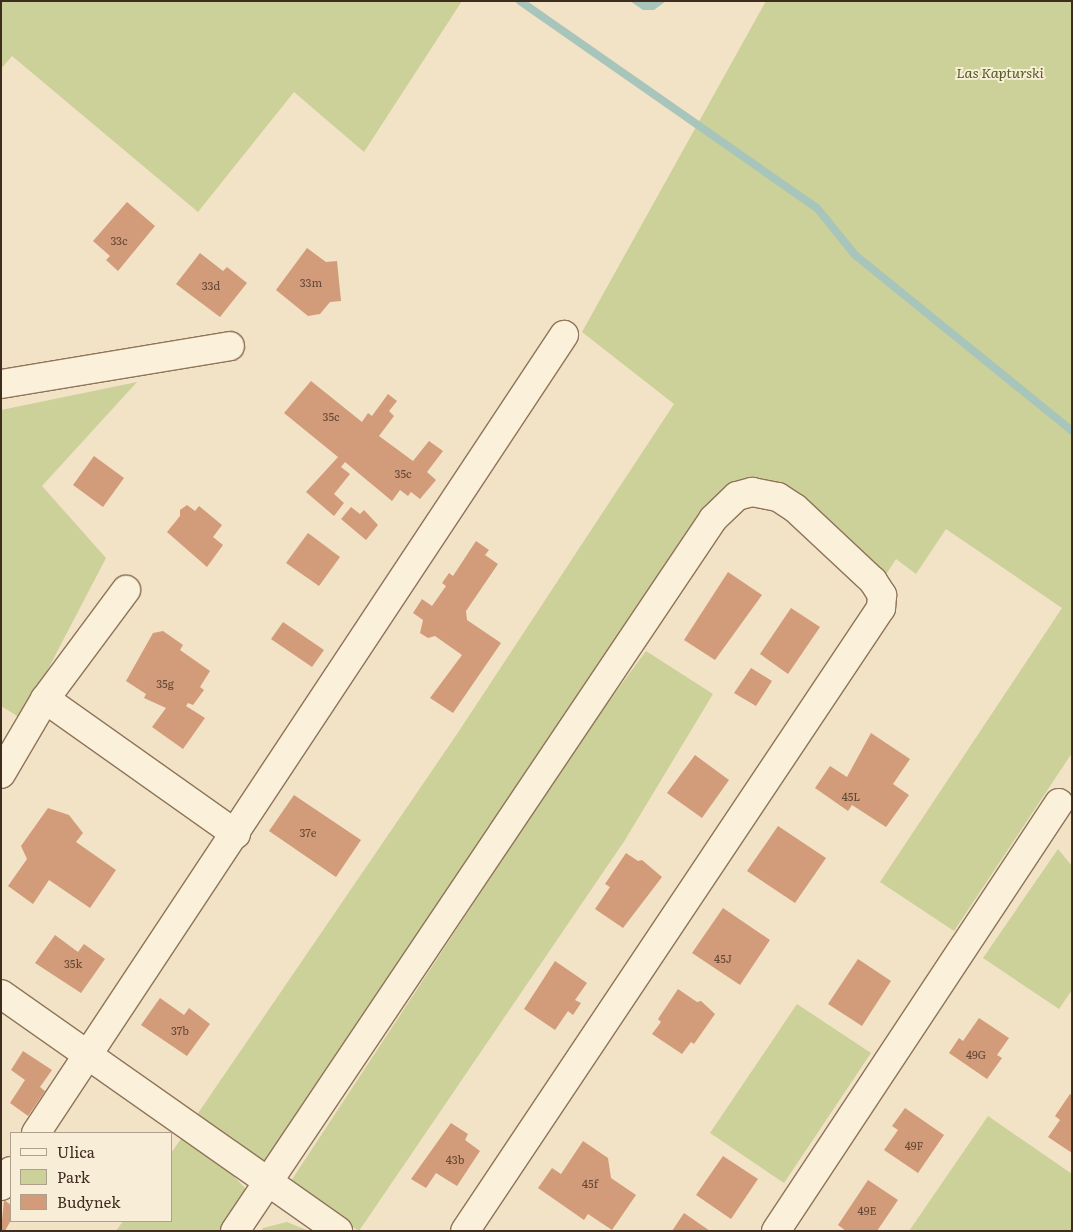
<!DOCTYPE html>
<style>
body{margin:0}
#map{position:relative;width:1073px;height:1232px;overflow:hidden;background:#f2e3c6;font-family:Literata,serif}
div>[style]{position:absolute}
.green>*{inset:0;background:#ccd199}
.water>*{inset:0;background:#a8c5bb}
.stream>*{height:8px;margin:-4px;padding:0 4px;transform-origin:4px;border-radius:4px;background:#a8c5bb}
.building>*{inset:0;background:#d29b79}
.roads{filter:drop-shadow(1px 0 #8f745a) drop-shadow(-1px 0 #8f745a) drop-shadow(0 1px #8f745a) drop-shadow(0 -1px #8f745a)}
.minor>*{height:28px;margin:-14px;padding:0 14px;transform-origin:14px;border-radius:14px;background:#fbf0da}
span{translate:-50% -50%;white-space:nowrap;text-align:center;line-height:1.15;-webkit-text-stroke:4px #f8edd6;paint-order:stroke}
.number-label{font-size:11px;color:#634836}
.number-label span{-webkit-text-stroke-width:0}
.park-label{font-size:14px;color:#505c24;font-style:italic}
.frame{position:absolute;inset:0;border:2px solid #3e2d1f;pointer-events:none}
.legend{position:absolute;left:10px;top:1132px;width:162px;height:90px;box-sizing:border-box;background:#f8edd6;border:1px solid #aea08d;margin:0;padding:6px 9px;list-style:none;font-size:15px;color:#3e2d1f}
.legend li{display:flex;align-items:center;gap:10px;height:25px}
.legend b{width:25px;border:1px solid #aea08d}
</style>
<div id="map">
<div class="green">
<i style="clip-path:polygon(1px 1px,462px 1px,364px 152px,294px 92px,198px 212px,12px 56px,1px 69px)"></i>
<i style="clip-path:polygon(766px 1px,1072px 1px,1072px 753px,954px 931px,880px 882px,1062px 608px,946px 529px,916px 574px,896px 559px,885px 576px,734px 486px,718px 494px,616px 660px,266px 1179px,192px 1122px,457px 734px,674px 404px,582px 332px)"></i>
<i style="clip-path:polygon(137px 382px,42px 486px,106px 558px,22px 719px,1px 706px,1px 410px)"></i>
<i style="clip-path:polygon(646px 651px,713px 694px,625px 840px,359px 1231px,287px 1187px,589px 728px)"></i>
<i style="clip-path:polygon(1058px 849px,1072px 866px,1072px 990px,1059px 1009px,983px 958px)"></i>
<i style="clip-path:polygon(797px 1004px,871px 1053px,784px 1183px,710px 1133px)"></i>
<i style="clip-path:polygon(988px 1116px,1072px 1174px,1072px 1231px,909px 1231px)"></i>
<i style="clip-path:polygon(183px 1136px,225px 1167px,245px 1188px,248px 1209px,232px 1231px,116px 1231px,123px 1221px,171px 1221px,171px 1153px)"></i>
<i style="clip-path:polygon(287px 1222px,309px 1231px,261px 1231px,263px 1228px)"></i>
</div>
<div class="water">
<i style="clip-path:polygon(630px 1px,666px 1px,654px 10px,643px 10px)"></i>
</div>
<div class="stream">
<i style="left:520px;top:1px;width:362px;rotate:34.9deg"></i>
<i style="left:817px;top:208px;width:60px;rotate:51deg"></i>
<i style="left:855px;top:255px;width:279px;rotate:39deg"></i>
</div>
<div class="building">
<i style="clip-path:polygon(127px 202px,155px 226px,118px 271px,106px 260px,110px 256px,93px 241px)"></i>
<i style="clip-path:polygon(307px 248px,326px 262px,337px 261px,341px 301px,330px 302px,320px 314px,308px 316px,276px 290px)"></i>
<i style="clip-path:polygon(200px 253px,223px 271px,227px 267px,247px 283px,220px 317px,176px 284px)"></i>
<i style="clip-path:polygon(311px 381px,362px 422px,368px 413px,372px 416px,388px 394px,397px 401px,389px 411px,394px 416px,379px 436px,413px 461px,429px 441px,443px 451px,427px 472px,436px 480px,420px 499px,411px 492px,408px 496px,400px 490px,392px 501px,345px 462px,341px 467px,350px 474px,334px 494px,344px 503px,334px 516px,306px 492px,338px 457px,284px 413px)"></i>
<i style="clip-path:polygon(94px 456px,124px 478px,103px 507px,73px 485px)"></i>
<i style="clip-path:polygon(187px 505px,195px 511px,199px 506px,222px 525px,213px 537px,223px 545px,207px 567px,167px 532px,180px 516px,180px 510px)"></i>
<i style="clip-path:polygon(351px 507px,360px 514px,364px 510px,378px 525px,366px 540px,341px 519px)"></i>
<i style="clip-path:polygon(308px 533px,340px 557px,319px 586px,286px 563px)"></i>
<i style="clip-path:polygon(476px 541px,489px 550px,485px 555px,498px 564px,466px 611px,467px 620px,501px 643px,453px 713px,430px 698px,462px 655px,435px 636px,428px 638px,420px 633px,423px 620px,413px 613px,422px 599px,432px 606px,446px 586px,442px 583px,449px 573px,453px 576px)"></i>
<i style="clip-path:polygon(728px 572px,762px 595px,715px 660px,684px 640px)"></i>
<i style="clip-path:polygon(791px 608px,820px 627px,788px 674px,760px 654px)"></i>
<i style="clip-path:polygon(283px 622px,324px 650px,312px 667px,271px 639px)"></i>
<i style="clip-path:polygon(163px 631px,183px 645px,180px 650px,210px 671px,200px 687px,204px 690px,193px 705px,188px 703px,186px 706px,205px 718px,183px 749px,152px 727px,166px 708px,144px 698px,146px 694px,126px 681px,153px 633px)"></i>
<i style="clip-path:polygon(751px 668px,772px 681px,756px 706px,734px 693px)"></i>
<i style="clip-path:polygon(871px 733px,910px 759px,893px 784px,909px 795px,886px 827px,852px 805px,848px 811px,815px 788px,830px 766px,847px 777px)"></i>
<i style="clip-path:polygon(695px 755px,729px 780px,702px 818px,667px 793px)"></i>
<i style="clip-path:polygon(294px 795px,361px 840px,336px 877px,269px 831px)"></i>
<i style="clip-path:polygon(48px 808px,69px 815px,83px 833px,76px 842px,116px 870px,90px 908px,49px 880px,33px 904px,8px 886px,27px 859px,21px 846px)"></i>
<i style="clip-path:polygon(778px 826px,826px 858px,795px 903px,747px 871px)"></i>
<i style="clip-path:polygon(626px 853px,638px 861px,642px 860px,662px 877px,623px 928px,595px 909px,610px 887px,605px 884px)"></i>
<i style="clip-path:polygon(723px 908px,770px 940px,740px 985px,692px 953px)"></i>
<i style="clip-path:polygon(55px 935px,78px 952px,84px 944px,105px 959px,81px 993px,35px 963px)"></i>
<i style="clip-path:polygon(858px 959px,891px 981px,862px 1026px,828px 1004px)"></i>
<i style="clip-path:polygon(555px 961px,587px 983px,575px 1000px,581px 1003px,573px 1015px,568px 1011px,555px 1030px,524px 1009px)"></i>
<i style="clip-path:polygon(678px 989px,697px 1002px,701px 1001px,715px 1014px,694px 1044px,691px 1042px,682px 1054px,652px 1034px,661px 1022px,658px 1019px)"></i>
<i style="clip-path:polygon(160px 998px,184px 1015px,189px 1008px,210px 1024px,187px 1056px,141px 1025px)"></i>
<i style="clip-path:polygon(979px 1018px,1009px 1038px,997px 1055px,1002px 1058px,987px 1079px,949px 1053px,959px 1038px,963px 1041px)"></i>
<i style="clip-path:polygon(23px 1051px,52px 1070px,40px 1087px,45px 1091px,28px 1116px,10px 1103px,25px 1080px,11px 1070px)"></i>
<i style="clip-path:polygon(1070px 1094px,1072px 1096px,1072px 1153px,1048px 1137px,1060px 1120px,1055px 1116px)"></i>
<i style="clip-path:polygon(905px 1108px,944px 1135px,918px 1173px,884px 1150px,898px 1130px,892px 1126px)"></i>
<i style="clip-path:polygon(451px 1123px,468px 1134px,465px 1140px,480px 1151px,457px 1186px,436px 1173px,426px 1188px,411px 1179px)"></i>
<i style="clip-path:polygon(583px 1141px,608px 1158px,611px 1178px,636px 1195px,612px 1230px,588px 1214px,584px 1220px,538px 1188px,552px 1168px,561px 1174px)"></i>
<i style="clip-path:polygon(723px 1156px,758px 1179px,731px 1219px,696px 1195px)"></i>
<i style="clip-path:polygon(868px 1180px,898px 1200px,877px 1231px,846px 1231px,838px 1225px)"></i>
<i style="clip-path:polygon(4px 1200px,11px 1205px,11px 1220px,5px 1231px,1px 1231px)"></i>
<i style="clip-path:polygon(684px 1213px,710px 1231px,672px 1231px)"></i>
</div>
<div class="roads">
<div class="minor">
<i style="left:1px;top:384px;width:232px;rotate:-9.4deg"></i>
<i style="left:45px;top:699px;width:234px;rotate:35.3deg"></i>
<i style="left:1px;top:774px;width:87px;rotate:-59.6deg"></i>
<i style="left:45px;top:699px;width:136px;rotate:-53.4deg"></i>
<i style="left:1px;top:994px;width:412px;rotate:35.1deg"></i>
<i style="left:36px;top:1133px;width:957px;rotate:-56.51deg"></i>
<i style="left:1px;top:1186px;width:18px;rotate:-56deg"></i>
<i style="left:235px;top:1231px;width:858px;rotate:-56.12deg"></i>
<i style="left:713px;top:519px;width:33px;rotate:-44deg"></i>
<i style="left:737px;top:496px;width:16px;rotate:-15deg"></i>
<i style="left:752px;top:492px;width:26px;rotate:11deg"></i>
<i style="left:778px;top:497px;width:20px;rotate:33deg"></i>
<i style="left:795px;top:508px;width:107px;rotate:43.1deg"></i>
<i style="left:873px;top:581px;width:17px;rotate:57deg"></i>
<i style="left:882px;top:595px;width:13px;rotate:94deg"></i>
<i style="left:881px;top:608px;width:749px;rotate:123.73deg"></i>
<i style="left:776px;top:1231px;width:513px;rotate:-56.53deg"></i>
</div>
</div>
<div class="number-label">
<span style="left:119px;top:240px">33c</span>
<span style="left:311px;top:282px">33m</span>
<span style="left:211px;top:285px">33d</span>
<span style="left:331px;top:416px">35c</span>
<span style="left:403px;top:473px">35c</span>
<span style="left:165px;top:683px">35g</span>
<span style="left:851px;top:796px">45L</span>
<span style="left:308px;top:832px">37e</span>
<span style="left:723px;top:958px">45J</span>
<span style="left:73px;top:963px">35k</span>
<span style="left:180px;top:1030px">37b</span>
<span style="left:976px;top:1054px">49G</span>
<span style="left:914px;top:1145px">49F</span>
<span style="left:455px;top:1159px">43b</span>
<span style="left:590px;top:1183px">45f</span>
<span style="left:867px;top:1210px">49E</span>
</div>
<div class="park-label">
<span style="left:1000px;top:72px">Las Kapturski</span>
</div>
<div class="frame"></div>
<ul class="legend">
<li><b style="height:6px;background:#fbf0da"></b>Ulica</li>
<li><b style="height:14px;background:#ccd199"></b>Park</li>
<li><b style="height:14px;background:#d29b79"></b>Budynek</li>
</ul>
</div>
